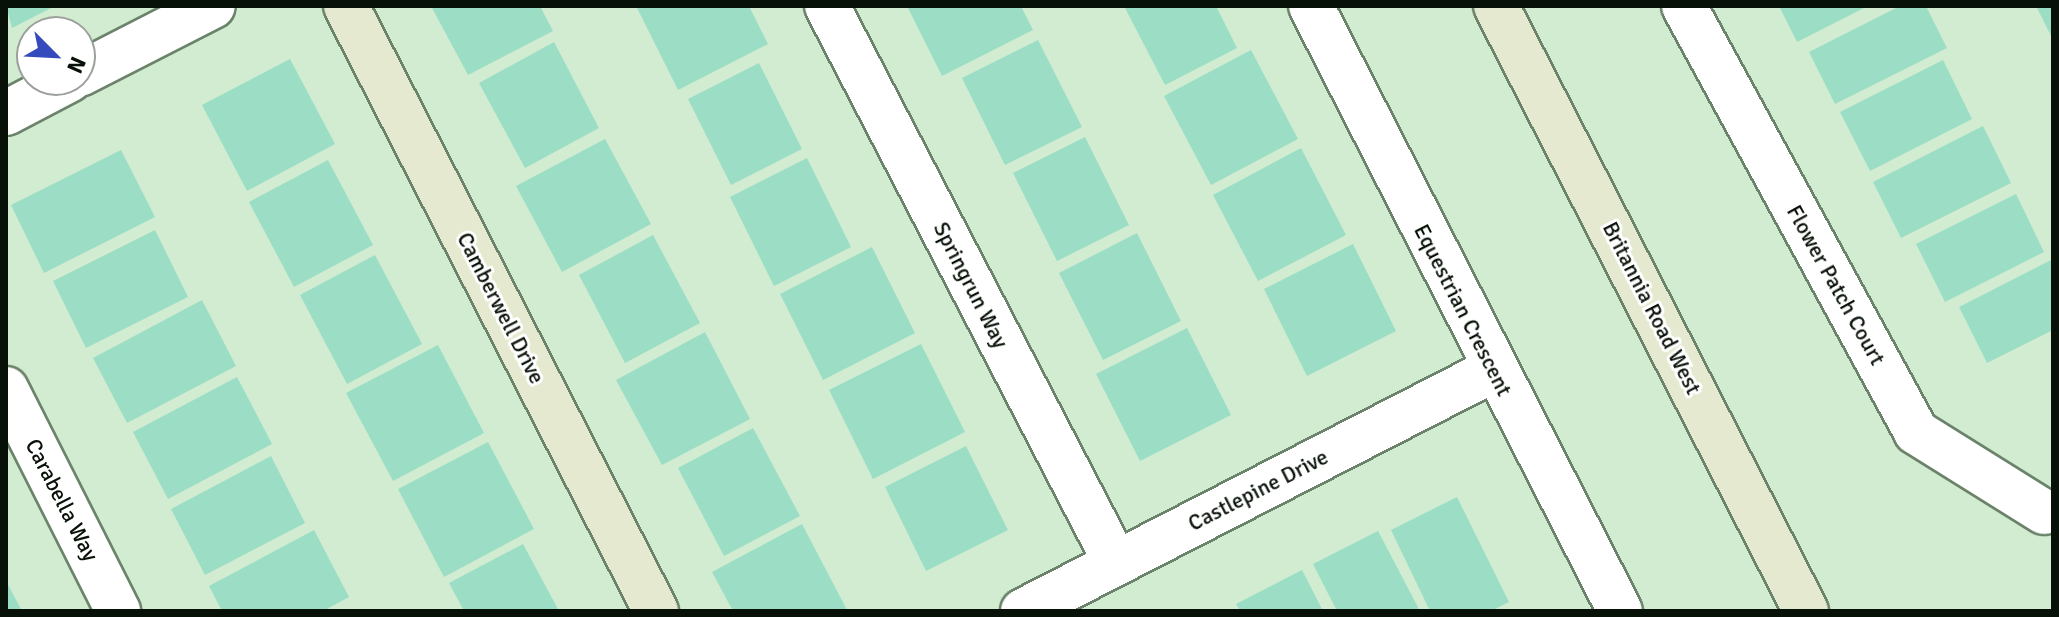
<!DOCTYPE html>
<style>
body{margin:0}
#map{position:relative;width:2059px;height:617px;overflow:hidden;background:#d1ecd0;font-family:Signika,sans-serif}
div>[style]{position:absolute}
.building>*{inset:0;background:#9bdec5}
.roads{filter:drop-shadow(2px 0 #6b836a) drop-shadow(-2px 0 #6b836a) drop-shadow(0 2px #6b836a) drop-shadow(0 -2px #6b836a)}
.street>*{height:44px;margin:-22px;padding:0 22px;transform-origin:22px;border-radius:22px;background:#fff}
.secondary>*{height:44px;margin:-22px;padding:0 22px;transform-origin:22px;border-radius:22px;background:#e4e9cf}
span{translate:-50% -50%;white-space:nowrap;text-align:center;line-height:1.15;-webkit-text-stroke:6px #fff;paint-order:stroke}
.street-label{font-size:22px;color:#081108}
.frame{position:absolute;inset:0;border:8px solid #081108;pointer-events:none}
.north{position:absolute;left:16px;top:16px;width:80px;height:80px;box-sizing:border-box;background:#fff;border:2px solid #9ca09c;border-radius:50%;rotate:114deg;font-size:22px;font-weight:700;line-height:32px;text-align:center;color:#081108}
.north::after{content:'';display:block;margin:auto;width:28px;height:36px;background:#354bbd;clip-path:polygon(50% 0,100% 100%,50% 72%,0 100%)}
</style>
<div id="map">
<div class="building">
<i style="clip-path:polygon(6px 6px,55px 6px,12px 28px)"></i>
<i style="clip-path:polygon(431px 6px,540px 6px,553px 31px,468px 75px)"></i>
<i style="clip-path:polygon(636px 6px,749px 6px,768px 44px,678px 90px)"></i>
<i style="clip-path:polygon(907px 6px,1021px 6px,1033px 30px,942px 76px)"></i>
<i style="clip-path:polygon(1124px 6px,1216px 6px,1237px 48px,1165px 85px)"></i>
<i style="clip-path:polygon(1779px 6px,1868px 6px,1797px 42px)"></i>
<i style="clip-path:polygon(1900px 6px,1926px 6px,1947px 48px,1835px 104px,1809px 52px)"></i>
<i style="clip-path:polygon(2041px 6px,2053px 6px,2053px 40px,2037px 8px)"></i>
<i style="clip-path:polygon(1038px 40px,1082px 127px,1005px 165px,962px 78px)"></i>
<i style="clip-path:polygon(554px 42px,599px 128px,525px 168px,479px 83px)"></i>
<i style="clip-path:polygon(1251px 50px,1298px 139px,1211px 185px,1164px 96px)"></i>
<i style="clip-path:polygon(290px 59px,335px 144px,247px 191px,202px 105px)"></i>
<i style="clip-path:polygon(1943px 60px,1972px 119px,1870px 171px,1840px 112px)"></i>
<i style="clip-path:polygon(759px 63px,802px 149px,731px 185px,688px 99px)"></i>
<i style="clip-path:polygon(1983px 126px,2011px 183px,1901px 238px,1873px 182px)"></i>
<i style="clip-path:polygon(1085px 137px,1129px 225px,1057px 261px,1013px 173px)"></i>
<i style="clip-path:polygon(605px 139px,651px 224px,562px 272px,516px 186px)"></i>
<i style="clip-path:polygon(1301px 148px,1346px 235px,1258px 281px,1213px 195px)"></i>
<i style="clip-path:polygon(121px 150px,155px 217px,44px 273px,11px 205px)"></i>
<i style="clip-path:polygon(807px 158px,851px 247px,774px 286px,730px 197px)"></i>
<i style="clip-path:polygon(328px 160px,373px 245px,294px 287px,249px 202px)"></i>
<i style="clip-path:polygon(2016px 194px,2044px 252px,1945px 302px,1916px 244px)"></i>
<i style="clip-path:polygon(155px 230px,188px 297px,86px 348px,53px 281px)"></i>
<i style="clip-path:polygon(1137px 233px,1181px 321px,1103px 360px,1059px 273px)"></i>
<i style="clip-path:polygon(653px 235px,700px 323px,625px 363px,579px 275px)"></i>
<i style="clip-path:polygon(1353px 244px,1396px 331px,1307px 376px,1264px 289px)"></i>
<i style="clip-path:polygon(872px 247px,915px 333px,823px 380px,780px 294px)"></i>
<i style="clip-path:polygon(375px 255px,422px 344px,347px 384px,300px 295px)"></i>
<i style="clip-path:polygon(2053px 259px,2053px 330px,1987px 363px,1959px 307px)"></i>
<i style="clip-path:polygon(202px 300px,236px 366px,127px 423px,93px 358px)"></i>
<i style="clip-path:polygon(1187px 328px,1231px 415px,1140px 461px,1096px 374px)"></i>
<i style="clip-path:polygon(705px 332px,750px 419px,662px 465px,616px 380px)"></i>
<i style="clip-path:polygon(921px 344px,965px 432px,873px 479px,829px 390px)"></i>
<i style="clip-path:polygon(438px 345px,484px 433px,393px 481px,346px 393px)"></i>
<i style="clip-path:polygon(237px 377px,272px 444px,168px 499px,133px 432px)"></i>
<i style="clip-path:polygon(753px 428px,800px 516px,724px 556px,678px 468px)"></i>
<i style="clip-path:polygon(488px 442px,534px 529px,444px 577px,398px 489px)"></i>
<i style="clip-path:polygon(966px 446px,1008px 530px,926px 571px,885px 487px)"></i>
<i style="clip-path:polygon(271px 456px,305px 523px,205px 575px,171px 509px)"></i>
<i style="clip-path:polygon(1457px 497px,1509px 602px,1491px 611px,1430px 611px,1391px 530px)"></i>
<i style="clip-path:polygon(802px 524px,847px 610px,733px 611px,712px 572px)"></i>
<i style="clip-path:polygon(314px 530px,349px 597px,323px 611px,222px 611px,209px 586px)"></i>
<i style="clip-path:polygon(1378px 531px,1420px 611px,1337px 611px,1313px 564px)"></i>
<i style="clip-path:polygon(523px 544px,559px 611px,464px 611px,449px 583px)"></i>
<i style="clip-path:polygon(1302px 570px,1323px 611px,1240px 611px,1236px 604px)"></i>
<i style="clip-path:polygon(6px 581px,22px 611px,6px 611px)"></i>
</div>
<div class="roads">
<div class="street">
<i style="left:827px;top:6px;width:628px;rotate:62.58deg"></i>
<i style="left:1311px;top:6px;width:679px;rotate:62.94deg"></i>
<i style="left:1684px;top:6px;width:485px;rotate:61.4deg"></i>
<i style="left:1916px;top:432px;width:151px;rotate:32deg"></i>
<i style="left:80px;top:74px;width:149px;rotate:-27.1deg"></i>
<i style="left:6px;top:113px;width:71px;rotate:-27.6deg"></i>
<i style="left:6px;top:389px;width:249px;rotate:63.2deg"></i>
<i style="left:1023px;top:611px;width:528px;rotate:-27.15deg"></i>
</div>
<div class="secondary">
<i style="left:346px;top:6px;width:680px;rotate:62.87deg"></i>
<i style="left:1496px;top:6px;width:680px;rotate:62.87deg"></i>
</div>
</div>
<div class="street-label">
<span style="left:971px;top:285px;rotate:63deg">Springrun Way</span>
<span style="left:1836px;top:285px;rotate:61deg">Flower Patch Court</span>
<span style="left:501px;top:308px;rotate:63deg">Camberwell Drive</span>
<span style="left:1652px;top:308px;rotate:63deg">Britannia Road West</span>
<span style="left:1463px;top:310px;rotate:63deg">Equestrian Crescent</span>
<span style="left:1258px;top:490px;rotate:-27deg">Castlepine Drive</span>
<span style="left:62px;top:500px;rotate:63deg">Carabella Way</span>
</div>
<div class="frame"></div>
<div class="north">N</div>
</div>
